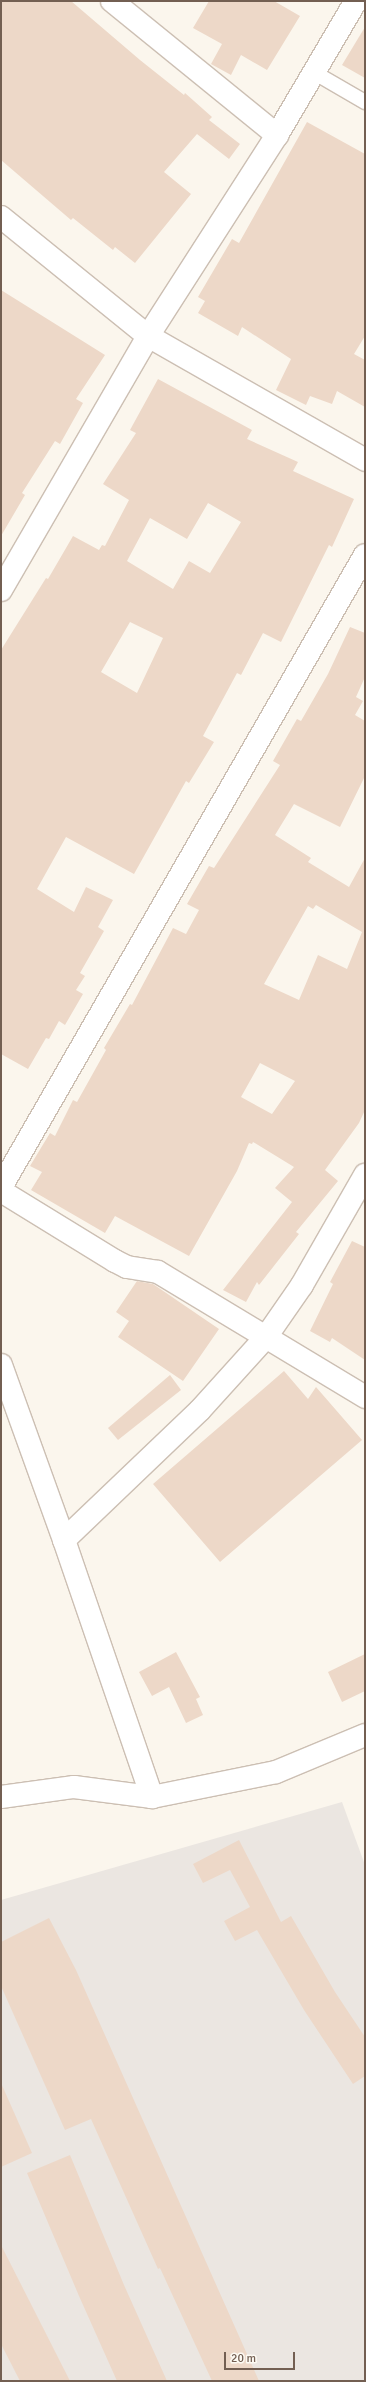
<!DOCTYPE html>
<style>
body{margin:0}
#map{position:relative;width:366px;height:2382px;overflow:hidden;background:#fbf6ed;font-family:Signika,sans-serif}
div>[style]{position:absolute}
.industrial>*{inset:0;background:#ebe6e1}
.building>*{inset:0;background:#edd8c8}
.roads{filter:drop-shadow(1px 0 #ccbfb3) drop-shadow(-1px 0 #ccbfb3) drop-shadow(0 1px #ccbfb3) drop-shadow(0 -1px #ccbfb3)}
.lane>*{height:14px;margin:-7px;padding:0 7px;transform-origin:7px;border-radius:7px;background:#fff}
.street>*{height:22px;margin:-11px;padding:0 11px;transform-origin:11px;border-radius:11px;background:#fff}
.secondary>*{height:22px;margin:-11px;padding:0 11px;transform-origin:11px;border-radius:11px;background:#fff}
span{translate:-50% -50%;white-space:nowrap;text-align:center;line-height:1.15;-webkit-text-stroke:3.5px #fdfaf3;paint-order:stroke}
.frame{position:absolute;inset:0;border:2px solid #735f52;pointer-events:none}
.scale{position:absolute;left:224px;top:2352px;width:71px;height:18px;box-sizing:border-box;border:2px solid #735f52;border-top:0;padding-left:5px;font-size:12px;line-height:14px;white-space:nowrap;color:#735f52;-webkit-text-stroke:3px #fdfaf3;paint-order:stroke}
</style>
<div id="map">
<div class="industrial">
<i style="clip-path:polygon(342px 1802px,365px 1865px,365px 2381px,1px 2381px,1px 1900px)"></i>
</div>
<div class="building">
<i style="clip-path:polygon(1px 1px,71px 1px,140px 60px,184px 95px,185px 93px,212px 117px,209px 120px,240px 144px,229px 159px,197px 134px,164px 172px,191px 194px,135px 263px,115px 247px,113px 250px,73px 218px,71px 220px,1px 160px)"></i>
<i style="clip-path:polygon(209px 1px,274px 1px,300px 16px,267px 70px,241px 55px,231px 75px,211px 64px,222px 44px,193px 28px)"></i>
<i style="clip-path:polygon(365px 27px,365px 78px,342px 65px)"></i>
<i style="clip-path:polygon(307px 122px,365px 154px,365px 336px,354px 354px,365px 360px,365px 407px,337px 391px,332px 404px,310px 396px,306px 405px,276px 390px,291px 359px,242px 327px,238px 336px,198px 313px,205px 301px,198px 297px,232px 239px,239px 243px)"></i>
<i style="clip-path:polygon(1px 290px,105px 355px,76px 399px,83px 403px,60px 444px,55px 441px,22px 493px,25px 495px,1px 536px)"></i>
<i style="clip-path:polygon(evenodd,158px 379px,252px 430px,247px 439px,298px 462px,293px 471px,354px 499px,332px 547px,329px 545px,281px 642px,263px 633px,241px 675px,237px 673px,203px 736px,214px 742px,189px 783px,186px 781px,134px 874px,66px 837px,37px 889px,74px 912px,86px 887px,113px 900px,98px 927px,104px 931px,80px 973px,85px 976px,76px 990px,83px 994px,65px 1025px,59px 1021px,49px 1039px,46px 1038px,28px 1069px,1px 1054px,1px 650px,46px 578px,48px 579px,73px 536px,99px 550px,102px 545px,105px 546px,129px 500px,103px 484px,136px 433px,130px 430px,158px 379px,208px 503px,241px 522px,210px 573px,189px 561px,173px 589px,127px 561px,150px 518px,187px 539px,208px 503px,158px 379px,130px 622px,163px 638px,137px 693px,101px 672px,130px 622px)"></i>
<i style="clip-path:polygon(evenodd,350px 627px,365px 633px,365px 677px,356px 697px,363px 701px,355px 715px,365px 721px,365px 776px,340px 827px,294px 804px,275px 835px,311px 858px,308px 862px,349px 887px,365px 858px,365px 1110px,359px 1123px,325px 1170px,338px 1181px,296px 1232px,299px 1234px,259px 1285px,257px 1282px,246px 1302px,223px 1290px,292px 1202px,275px 1188px,294px 1167px,253px 1142px,252px 1144px,249px 1143px,237px 1171px,189px 1256px,115px 1216px,105px 1233px,31px 1190px,42px 1172px,30px 1166px,50px 1133px,55px 1136px,73px 1100px,77px 1102px,106px 1050px,104px 1048px,130px 1004px,132px 1005px,173px 928px,186px 934px,199px 910px,187px 904px,209px 866px,214px 868px,280px 765px,273px 761px,297px 719px,301px 721px,328px 674px,350px 627px,316px 905px,362px 932px,347px 969px,318px 955px,299px 1000px,264px 984px,308px 906px,313px 909px,316px 905px,350px 627px,260px 1063px,295px 1081px,272px 1114px,241px 1097px,260px 1063px)"></i>
<i style="clip-path:polygon(352px 1241px,365px 1247px,365px 1360px,332px 1338px,330px 1342px,310px 1331px,333px 1284px,330px 1282px)"></i>
<i style="clip-path:polygon(137px 1281px,153px 1284px,219px 1329px,183px 1381px,118px 1337px,129px 1321px,116px 1312px)"></i>
<i style="clip-path:polygon(284px 1371px,308px 1399px,316px 1387px,362px 1440px,220px 1562px,153px 1484px)"></i>
<i style="clip-path:polygon(170px 1375px,181px 1390px,118px 1440px,108px 1428px)"></i>
<i style="clip-path:polygon(176px 1652px,200px 1697px,196px 1699px,203px 1715px,186px 1723px,169px 1687px,152px 1696px,139px 1672px)"></i>
<i style="clip-path:polygon(365px 1654px,365px 1691px,342px 1702px,328px 1672px)"></i>
<i style="clip-path:polygon(239px 1840px,281px 1922px,291px 1916px,335px 1992px,365px 2037px,365px 2076px,353px 2084px,304px 2010px,257px 1930px,235px 1941px,224px 1921px,250px 1907px,230px 1870px,203px 1883px,193px 1864px)"></i>
<i style="clip-path:polygon(49px 1918px,76px 1970px,259px 2381px,212px 2381px,160px 2268px,158px 2269px,91px 2119px,65px 2130px,1px 1986px,1px 1942px)"></i>
<i style="clip-path:polygon(1px 2083px,32px 2153px,1px 2167px)"></i>
<i style="clip-path:polygon(70px 2155px,124px 2285px,167px 2381px,117px 2381px,79px 2296px,27px 2173px)"></i>
<i style="clip-path:polygon(1px 2245px,70px 2381px,20px 2381px,1px 2344px)"></i>
</div>
<div class="roads">
<div class="lane">
<i style="left:315px;top:73px;width:58px;rotate:30.1deg"></i>
</div>
<div class="street">
<i style="left:112px;top:1px;width:213px;rotate:39.1deg"></i>
<i style="left:1px;top:590px;width:293px;rotate:-59.9deg"></i>
<i style="left:148px;top:336px;width:239px;rotate:-57.3deg"></i>
<i style="left:277px;top:135px;width:156px;rotate:-59.5deg"></i>
<i style="left:1px;top:1187px;width:729px;rotate:-60.06deg"></i>
<i style="left:1px;top:1191px;width:134px;rotate:31.6deg"></i>
<i style="left:115px;top:1261px;width:13px;rotate:27deg"></i>
<i style="left:127px;top:1267px;width:31px;rotate:9deg"></i>
<i style="left:158px;top:1272px;width:242px;rotate:31.1deg"></i>
<i style="left:1px;top:1365px;width:186px;rotate:70.2deg"></i>
<i style="left:64px;top:1540px;width:272px;rotate:71.1deg"></i>
<i style="left:64px;top:1540px;width:188px;rotate:-43.7deg"></i>
<i style="left:200px;top:1410px;width:98px;rotate:-47.9deg"></i>
<i style="left:266px;top:1337px;width:63px;rotate:-55.3deg"></i>
<i style="left:302px;top:1285px;width:127px;rotate:-60.2deg"></i>
<i style="left:1px;top:1797px;width:74px;rotate:-7.8deg"></i>
<i style="left:74px;top:1787px;width:79px;rotate:7.3deg"></i>
<i style="left:152px;top:1797px;width:126px;rotate:-11.4deg"></i>
<i style="left:276px;top:1772px;width:96px;rotate:-22.6deg"></i>
</div>
<div class="secondary">
<i style="left:1px;top:217px;width:189px;rotate:39deg"></i>
<i style="left:148px;top:336px;width:250px;rotate:29.7deg"></i>
</div>
</div>
<div class="frame"></div>
<div class="scale">20 m</div>
</div>
